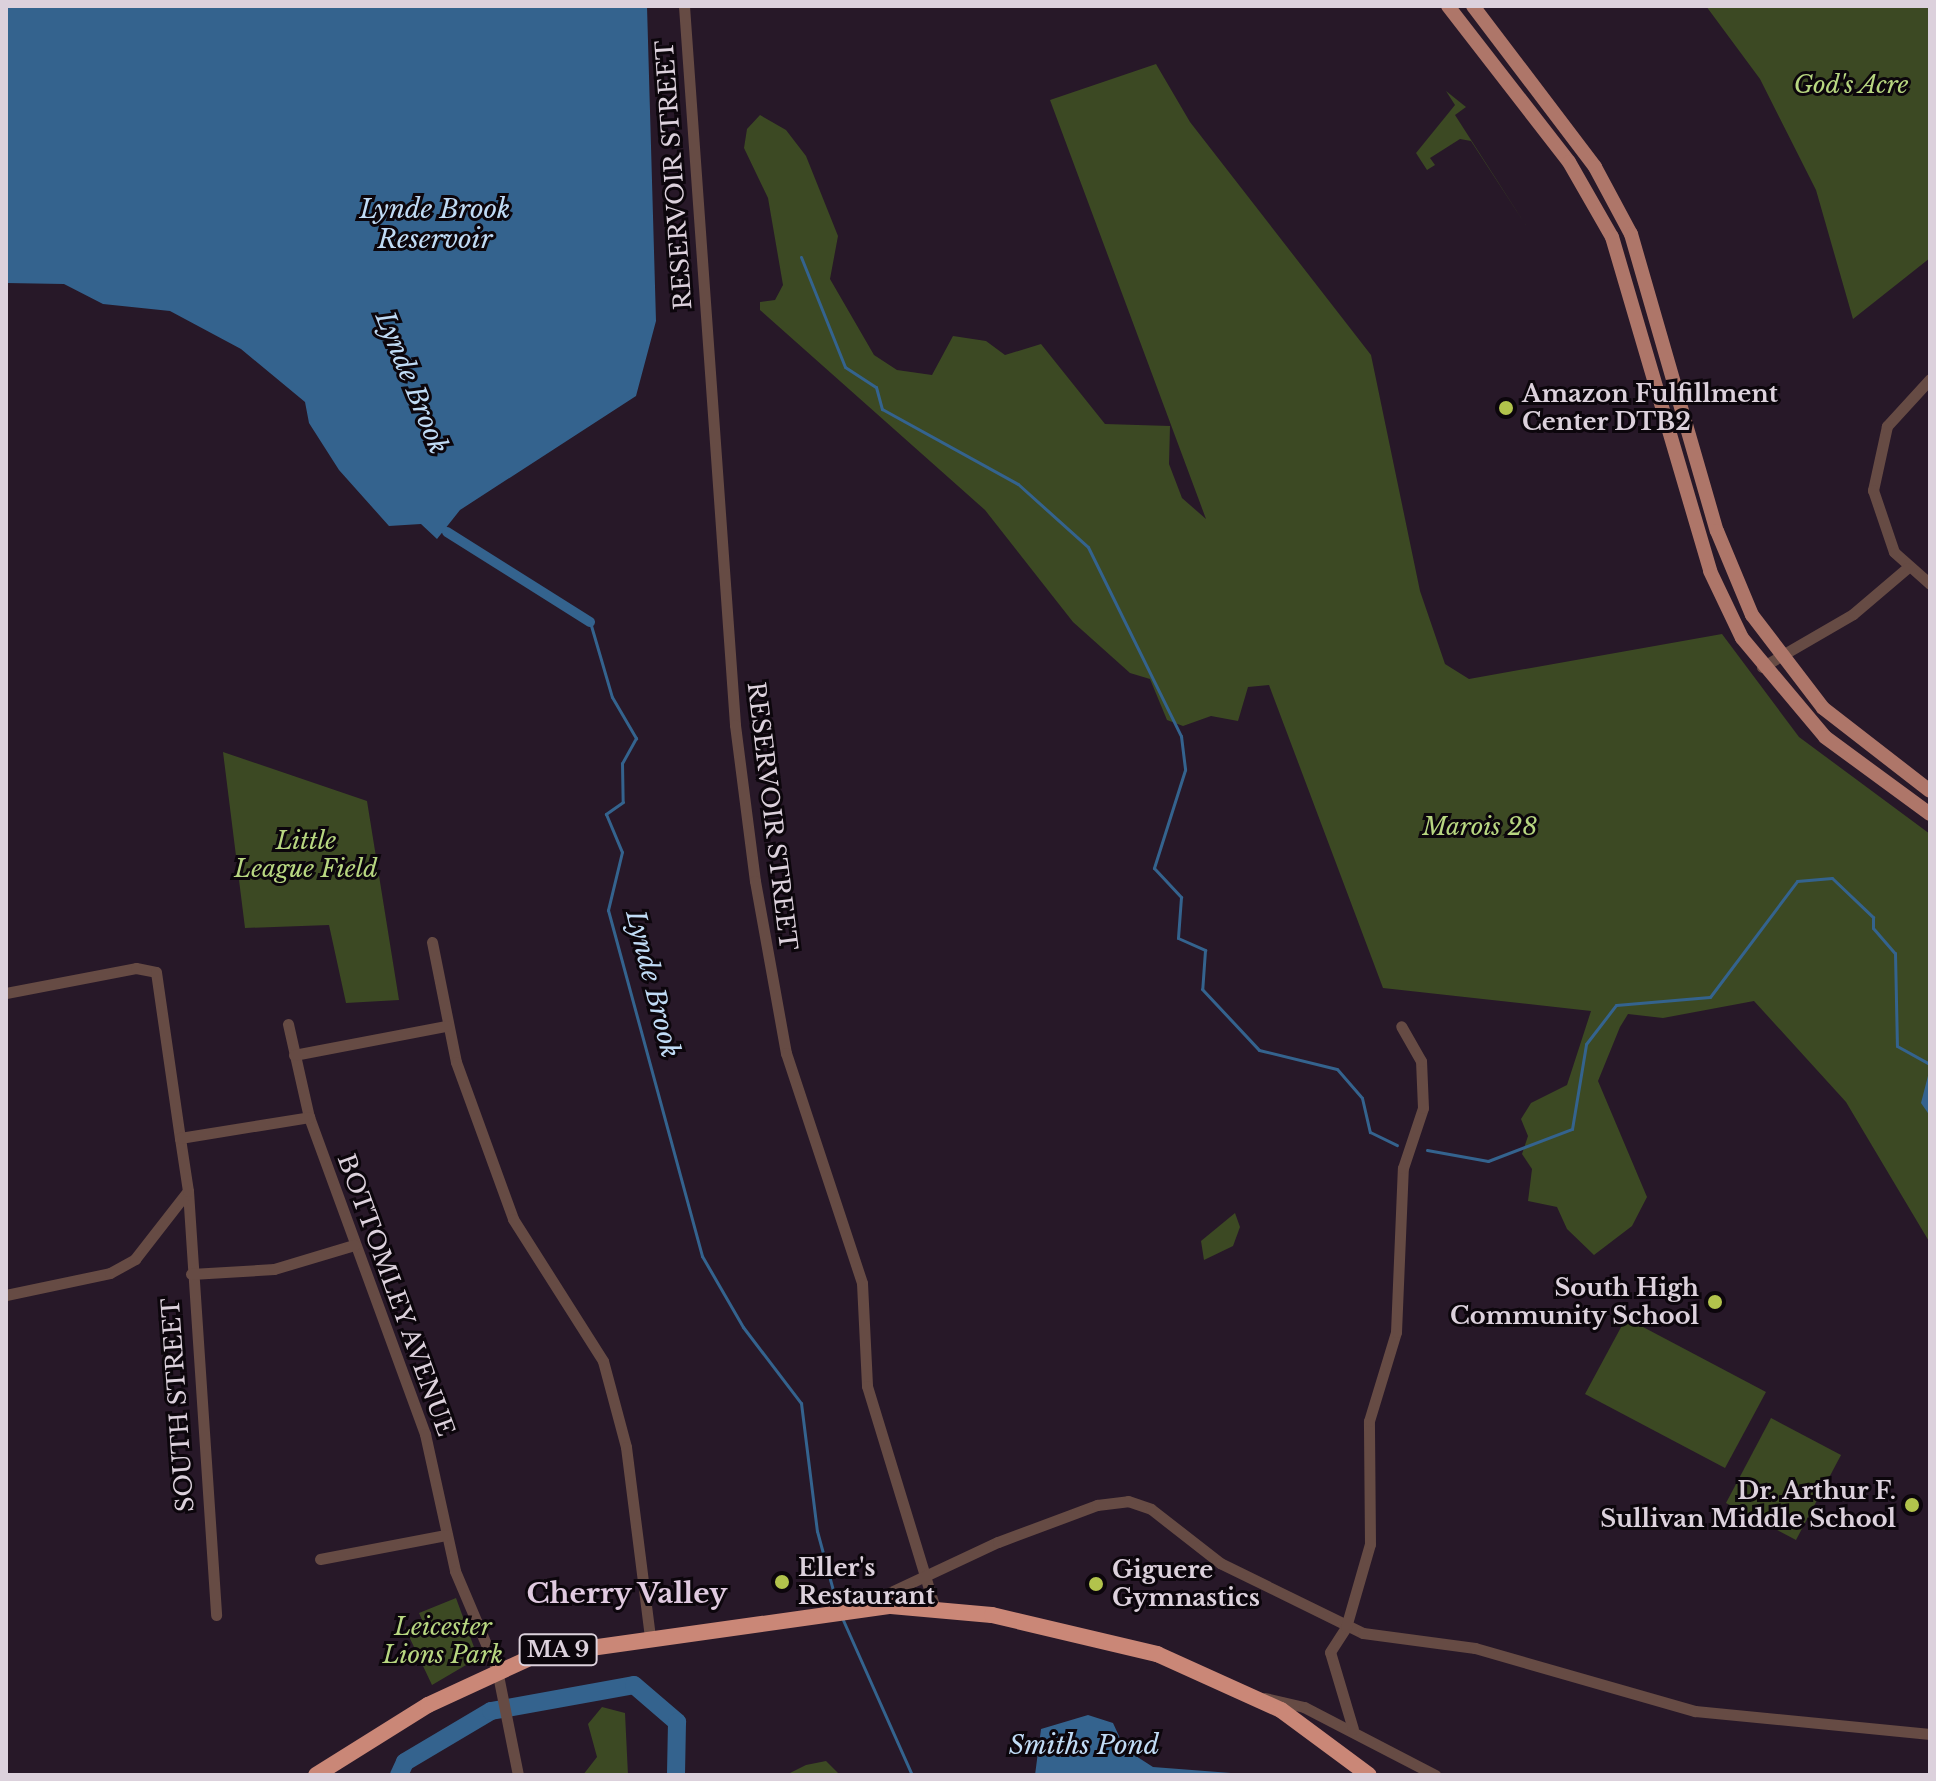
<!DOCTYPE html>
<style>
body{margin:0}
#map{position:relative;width:1936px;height:1781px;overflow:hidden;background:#271828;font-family:"Libre Baskerville",serif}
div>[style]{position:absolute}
.green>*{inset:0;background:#3c4923}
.water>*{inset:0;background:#34638e}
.stream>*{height:3px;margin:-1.5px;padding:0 1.5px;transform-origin:1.5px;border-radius:1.5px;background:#34638e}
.canal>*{height:10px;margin:-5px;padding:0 5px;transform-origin:5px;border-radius:5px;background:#34638e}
.river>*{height:18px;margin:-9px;padding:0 9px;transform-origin:9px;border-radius:9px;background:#34638e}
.minor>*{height:11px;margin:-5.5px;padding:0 5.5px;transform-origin:5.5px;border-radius:5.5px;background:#664b44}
.major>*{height:14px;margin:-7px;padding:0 7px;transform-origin:7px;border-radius:7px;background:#ae7669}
.highway>*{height:16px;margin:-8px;padding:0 8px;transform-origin:8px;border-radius:8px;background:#ca8777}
.dots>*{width:22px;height:22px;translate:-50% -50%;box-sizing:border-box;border:4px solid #0c060c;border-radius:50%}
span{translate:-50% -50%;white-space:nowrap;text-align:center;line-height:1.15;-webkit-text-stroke:6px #0c060c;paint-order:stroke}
.shield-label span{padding:2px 6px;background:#0c060c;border:2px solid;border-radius:6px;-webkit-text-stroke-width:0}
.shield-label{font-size:22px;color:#dcd1dc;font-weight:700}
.park-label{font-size:24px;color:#b8d781;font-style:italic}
.street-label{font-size:24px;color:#dcd1dc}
.poi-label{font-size:24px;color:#dcd1dc;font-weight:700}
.left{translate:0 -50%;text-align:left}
.right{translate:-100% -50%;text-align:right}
.water-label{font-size:26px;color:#c0dbf5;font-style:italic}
.quarter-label{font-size:28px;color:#e0cae0;font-weight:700}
.frame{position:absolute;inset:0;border:8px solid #dcd1dc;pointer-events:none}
</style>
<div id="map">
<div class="green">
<i style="clip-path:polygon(1706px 6px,1930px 6px,1930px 258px,1853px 319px,1816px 190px,1760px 79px)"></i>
<i style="clip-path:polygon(1156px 64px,1190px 122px,1371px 355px,1420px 591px,1445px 664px,1469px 679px,1722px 634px,1799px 737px,1930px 834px,1930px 1243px,1846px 1102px,1754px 1001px,1663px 1018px,1628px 1014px,1620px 1027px,1598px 1081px,1647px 1197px,1632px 1226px,1594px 1255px,1567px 1229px,1557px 1207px,1528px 1201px,1532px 1169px,1522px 1154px,1528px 1136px,1521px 1119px,1531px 1103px,1567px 1085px,1591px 1011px,1383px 988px,1269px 685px,1248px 687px,1238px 721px,1211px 716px,1183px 726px,1167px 720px,1150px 679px,1130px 673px,1073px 622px,985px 510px,760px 310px,760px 302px,775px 300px,783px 285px,768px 198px,744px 148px,747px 129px,760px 115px,786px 130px,806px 156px,838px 236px,830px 279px,874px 355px,897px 370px,932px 375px,953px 336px,986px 341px,1005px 355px,1041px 344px,1105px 424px,1170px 426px,1169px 464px,1182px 498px,1206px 519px,1050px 100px)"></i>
<i style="clip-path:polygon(1446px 91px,1466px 107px,1455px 115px,1527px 227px,1471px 141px,1460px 139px,1430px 158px,1435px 165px,1427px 170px,1416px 153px,1455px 105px)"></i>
<i style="clip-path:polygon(223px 752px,367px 801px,399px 1000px,346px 1003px,329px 925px,245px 928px)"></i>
<i style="clip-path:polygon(1235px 1213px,1240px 1227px,1233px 1246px,1204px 1260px,1201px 1241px)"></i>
<i style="clip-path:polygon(1626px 1318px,1766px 1392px,1725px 1468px,1585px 1394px)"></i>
<i style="clip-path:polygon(1771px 1418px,1841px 1455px,1796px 1540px,1726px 1503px)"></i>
<i style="clip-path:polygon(456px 1598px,478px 1658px,432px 1685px,405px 1628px,422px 1620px,419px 1613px)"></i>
<i style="clip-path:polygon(602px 1707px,625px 1713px,628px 1775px,583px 1775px,597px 1757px,588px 1724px)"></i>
<i style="clip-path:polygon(826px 1761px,840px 1775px,786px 1775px,806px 1765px)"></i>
</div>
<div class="water">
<i style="clip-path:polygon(6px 6px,647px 6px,656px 321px,636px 396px,460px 510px,437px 539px,421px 524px,389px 526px,339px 470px,309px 423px,305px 402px,241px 349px,170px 311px,103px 304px,64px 284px,6px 283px)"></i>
<i style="clip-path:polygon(1930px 1068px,1930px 1116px,1921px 1103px)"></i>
<i style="clip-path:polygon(1088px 1715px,1113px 1723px,1125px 1749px,1153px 1767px,1257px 1775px,1035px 1775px,1041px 1729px)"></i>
</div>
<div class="stream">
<i style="left:801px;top:257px;width:118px;rotate:68.2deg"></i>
<i style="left:845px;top:367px;width:37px;rotate:33deg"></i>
<i style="left:876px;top:387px;width:23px;rotate:75deg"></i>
<i style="left:882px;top:409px;width:155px;rotate:28.9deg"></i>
<i style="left:1018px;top:484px;width:94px;rotate:42deg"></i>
<i style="left:1088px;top:547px;width:211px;rotate:63.8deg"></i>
<i style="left:1181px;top:736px;width:34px;rotate:83deg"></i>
<i style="left:1185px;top:770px;width:103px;rotate:107.6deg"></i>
<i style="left:1154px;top:868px;width:40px;rotate:47deg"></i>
<i style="left:1181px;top:897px;width:41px;rotate:94.2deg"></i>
<i style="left:1178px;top:938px;width:30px;rotate:24deg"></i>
<i style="left:1205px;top:950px;width:39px;rotate:94deg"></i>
<i style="left:1202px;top:989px;width:83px;rotate:46.9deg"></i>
<i style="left:1259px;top:1050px;width:80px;rotate:13.7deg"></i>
<i style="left:1337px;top:1069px;width:38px;rotate:49deg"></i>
<i style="left:1362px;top:1098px;width:35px;rotate:77deg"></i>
<i style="left:1370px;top:1132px;width:30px;rotate:26deg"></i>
<i style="left:590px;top:622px;width:78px;rotate:73.7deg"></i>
<i style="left:612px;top:697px;width:48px;rotate:59.7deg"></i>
<i style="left:636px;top:738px;width:29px;rotate:119deg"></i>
<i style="left:622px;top:763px;width:39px;rotate:89deg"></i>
<i style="left:623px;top:802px;width:21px;rotate:145deg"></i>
<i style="left:606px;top:814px;width:41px;rotate:67.2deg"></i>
<i style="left:622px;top:852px;width:60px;rotate:103.6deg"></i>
<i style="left:608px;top:910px;width:359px;rotate:74.8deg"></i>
<i style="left:702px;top:1256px;width:82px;rotate:60deg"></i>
<i style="left:743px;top:1327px;width:96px;rotate:52.7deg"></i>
<i style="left:801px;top:1403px;width:129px;rotate:82.9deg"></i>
<i style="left:817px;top:1531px;width:81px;rotate:74.9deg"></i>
<i style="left:1427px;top:1150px;width:62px;rotate:10.2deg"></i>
<i style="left:1488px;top:1161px;width:90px;rotate:-20.9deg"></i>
<i style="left:1572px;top:1129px;width:86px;rotate:-80.6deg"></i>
<i style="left:1586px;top:1044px;width:49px;rotate:-52.4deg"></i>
<i style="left:1616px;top:1005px;width:94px;rotate:-4.9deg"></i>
<i style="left:1710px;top:997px;width:145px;rotate:-53.1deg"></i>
<i style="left:1797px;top:881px;width:35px;rotate:-5deg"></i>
<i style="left:1832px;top:878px;width:57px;rotate:43.6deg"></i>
<i style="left:1873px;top:917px;width:11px;rotate:90deg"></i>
<i style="left:1873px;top:928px;width:33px;rotate:49deg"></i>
<i style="left:1895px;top:953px;width:93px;rotate:88.8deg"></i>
<i style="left:1897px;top:1046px;width:38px;rotate:29deg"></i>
<i style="left:843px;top:1620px;width:170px;rotate:66deg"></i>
</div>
<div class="canal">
<i style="left:447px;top:532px;width:169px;rotate:32.2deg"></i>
</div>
<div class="river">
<i style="left:399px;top:1775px;width:14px;rotate:-65deg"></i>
<i style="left:405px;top:1762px;width:100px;rotate:-30.7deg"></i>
<i style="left:491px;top:1711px;width:145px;rotate:-10.3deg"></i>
<i style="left:634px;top:1685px;width:57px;rotate:40.7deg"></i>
<i style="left:677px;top:1722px;width:53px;rotate:91.1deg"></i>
</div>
<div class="minor">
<i style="left:684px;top:6px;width:721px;rotate:85.94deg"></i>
<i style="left:735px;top:725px;width:157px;rotate:82.7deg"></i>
<i style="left:755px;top:881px;width:175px;rotate:79.8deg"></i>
<i style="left:786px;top:1053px;width:242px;rotate:71.7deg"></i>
<i style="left:862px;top:1283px;width:103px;rotate:87.2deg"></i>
<i style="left:867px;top:1386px;width:233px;rotate:73deg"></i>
<i style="left:1930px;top:379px;width:64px;rotate:132.5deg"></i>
<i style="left:1887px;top:426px;width:66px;rotate:102.3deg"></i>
<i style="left:1873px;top:490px;width:65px;rotate:71.3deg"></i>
<i style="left:1894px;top:552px;width:48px;rotate:41.6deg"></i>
<i style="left:1762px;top:667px;width:105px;rotate:-30.2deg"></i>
<i style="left:1853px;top:614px;width:71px;rotate:-40.4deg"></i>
<i style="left:432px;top:942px;width:122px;rotate:78.7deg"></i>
<i style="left:456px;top:1062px;width:167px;rotate:70deg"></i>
<i style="left:513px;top:1219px;width:168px;rotate:57.6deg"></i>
<i style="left:603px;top:1361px;width:89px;rotate:75deg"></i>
<i style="left:626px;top:1447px;width:193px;rotate:82.8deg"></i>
<i style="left:6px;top:993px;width:132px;rotate:-10.9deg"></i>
<i style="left:136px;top:968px;width:20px;rotate:11deg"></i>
<i style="left:156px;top:972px;width:168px;rotate:81.8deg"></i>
<i style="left:288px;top:1024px;width:95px;rotate:77.3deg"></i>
<i style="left:309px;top:1117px;width:338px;rotate:69.9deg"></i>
<i style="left:425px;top:1434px;width:140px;rotate:77.6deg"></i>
<i style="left:455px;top:1571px;width:108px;rotate:67deg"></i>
<i style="left:497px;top:1670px;width:107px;rotate:78.7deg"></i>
<i style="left:294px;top:1055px;width:155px;rotate:-10.8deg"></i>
<i style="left:188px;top:1191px;width:425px;rotate:86.2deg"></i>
<i style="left:191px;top:1274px;width:83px;rotate:-3.4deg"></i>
<i style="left:274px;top:1269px;width:84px;rotate:-16.7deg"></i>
<i style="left:6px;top:1295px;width:106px;rotate:-11.9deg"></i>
<i style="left:110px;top:1273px;width:29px;rotate:-29deg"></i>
<i style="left:135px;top:1259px;width:86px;rotate:-52.1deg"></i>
<i style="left:188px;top:1191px;width:54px;rotate:-98.6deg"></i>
<i style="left:180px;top:1138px;width:131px;rotate:-9.2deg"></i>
<i style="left:320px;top:1559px;width:128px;rotate:-10.8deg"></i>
<i style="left:859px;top:1607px;width:153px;rotate:-25.1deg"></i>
<i style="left:998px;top:1542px;width:106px;rotate:-20.5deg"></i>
<i style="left:1097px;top:1505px;width:31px;rotate:-7deg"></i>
<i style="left:1128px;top:1501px;width:24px;rotate:19deg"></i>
<i style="left:1151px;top:1509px;width:88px;rotate:38deg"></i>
<i style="left:1220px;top:1563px;width:159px;rotate:26.1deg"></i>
<i style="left:1363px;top:1633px;width:113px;rotate:7.6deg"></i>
<i style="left:1475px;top:1648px;width:229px;rotate:16deg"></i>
<i style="left:1695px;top:1711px;width:236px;rotate:5.6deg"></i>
<i style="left:1265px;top:1698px;width:40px;rotate:13deg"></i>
<i style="left:1304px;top:1707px;width:148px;rotate:27.4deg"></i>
<i style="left:1353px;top:1729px;width:80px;rotate:-106.6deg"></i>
<i style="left:1330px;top:1652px;width:30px;rotate:-57deg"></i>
<i style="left:1346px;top:1627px;width:86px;rotate:-73.9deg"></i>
<i style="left:1370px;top:1544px;width:123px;rotate:-90.5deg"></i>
<i style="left:1369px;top:1421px;width:93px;rotate:-73.1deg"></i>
<i style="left:1396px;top:1332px;width:164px;rotate:-87.6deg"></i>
<i style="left:1403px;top:1168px;width:63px;rotate:-71.6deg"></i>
<i style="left:1423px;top:1108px;width:47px;rotate:-92.4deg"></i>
<i style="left:1421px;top:1061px;width:40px;rotate:-119.7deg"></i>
</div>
<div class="major">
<i style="left:1448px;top:6px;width:197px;rotate:52.2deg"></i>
<i style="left:1569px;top:162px;width:86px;rotate:60.2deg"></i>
<i style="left:1612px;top:237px;width:348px;rotate:73.6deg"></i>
<i style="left:1710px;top:571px;width:74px;rotate:64.5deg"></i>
<i style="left:1742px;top:638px;width:129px;rotate:50deg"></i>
<i style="left:1825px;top:737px;width:130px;rotate:36.3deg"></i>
<i style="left:1473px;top:6px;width:202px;rotate:52.8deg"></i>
<i style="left:1595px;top:167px;width:76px;rotate:61.8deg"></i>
<i style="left:1631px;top:234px;width:309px;rotate:73.9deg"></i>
<i style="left:1717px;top:531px;width:91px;rotate:67.4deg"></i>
<i style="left:1752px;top:615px;width:117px;rotate:52.6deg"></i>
<i style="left:1823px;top:708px;width:135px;rotate:37.8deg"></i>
</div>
<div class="highway">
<i style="left:316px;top:1775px;width:132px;rotate:-32deg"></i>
<i style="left:428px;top:1705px;width:117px;rotate:-24.8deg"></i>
<i style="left:534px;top:1656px;width:360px;rotate:-8deg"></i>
<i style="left:891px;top:1606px;width:101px;rotate:5.1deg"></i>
<i style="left:992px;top:1615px;width:170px;rotate:13.3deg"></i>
<i style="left:1157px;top:1654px;width:136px;rotate:24.3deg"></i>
<i style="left:1281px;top:1710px;width:109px;rotate:36.5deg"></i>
</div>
<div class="dots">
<i style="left:1506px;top:408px;background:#b2c34c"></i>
<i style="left:1715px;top:1302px;background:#b2c34c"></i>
<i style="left:1912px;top:1505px;background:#b2c34c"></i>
<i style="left:782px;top:1582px;background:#b2c34c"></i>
<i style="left:1096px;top:1584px;background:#b2c34c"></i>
</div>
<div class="shield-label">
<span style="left:558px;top:1650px">MA 9</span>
</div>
<div class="park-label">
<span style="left:1851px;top:85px">God's Acre</span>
<span style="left:1480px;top:827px">Marois 28</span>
<span style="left:306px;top:855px">Little<br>League Field</span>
<span style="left:443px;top:1641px">Leicester<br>Lions Park</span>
</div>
<div class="street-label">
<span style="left:674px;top:175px;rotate:-94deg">RESERVOIR STREET</span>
<span style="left:772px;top:816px;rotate:83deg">RESERVOIR STREET</span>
<span style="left:396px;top:1295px;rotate:70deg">BOTTOMLEY AVENUE</span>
<span style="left:178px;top:1405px;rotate:-94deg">SOUTH STREET</span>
</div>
<div class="poi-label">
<span class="left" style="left:1522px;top:408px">Amazon Fulfillment<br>Center DTB2</span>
<span class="right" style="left:1699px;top:1302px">South High<br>Community School</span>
<span class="right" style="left:1896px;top:1505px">Dr. Arthur F.<br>Sullivan Middle School</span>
<span class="left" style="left:798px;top:1582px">Eller's<br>Restaurant</span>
<span class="left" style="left:1112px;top:1584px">Giguere<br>Gymnastics</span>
</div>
<div class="water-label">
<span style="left:435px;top:225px">Lynde Brook<br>Reservoir</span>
<span style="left:411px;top:383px;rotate:68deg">Lynde Brook</span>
<span style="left:652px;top:984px;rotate:76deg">Lynde Brook</span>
<span style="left:1084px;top:1746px">Smiths Pond</span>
</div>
<div class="quarter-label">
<span style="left:627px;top:1594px">Cherry Valley</span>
</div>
<div class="frame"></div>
</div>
